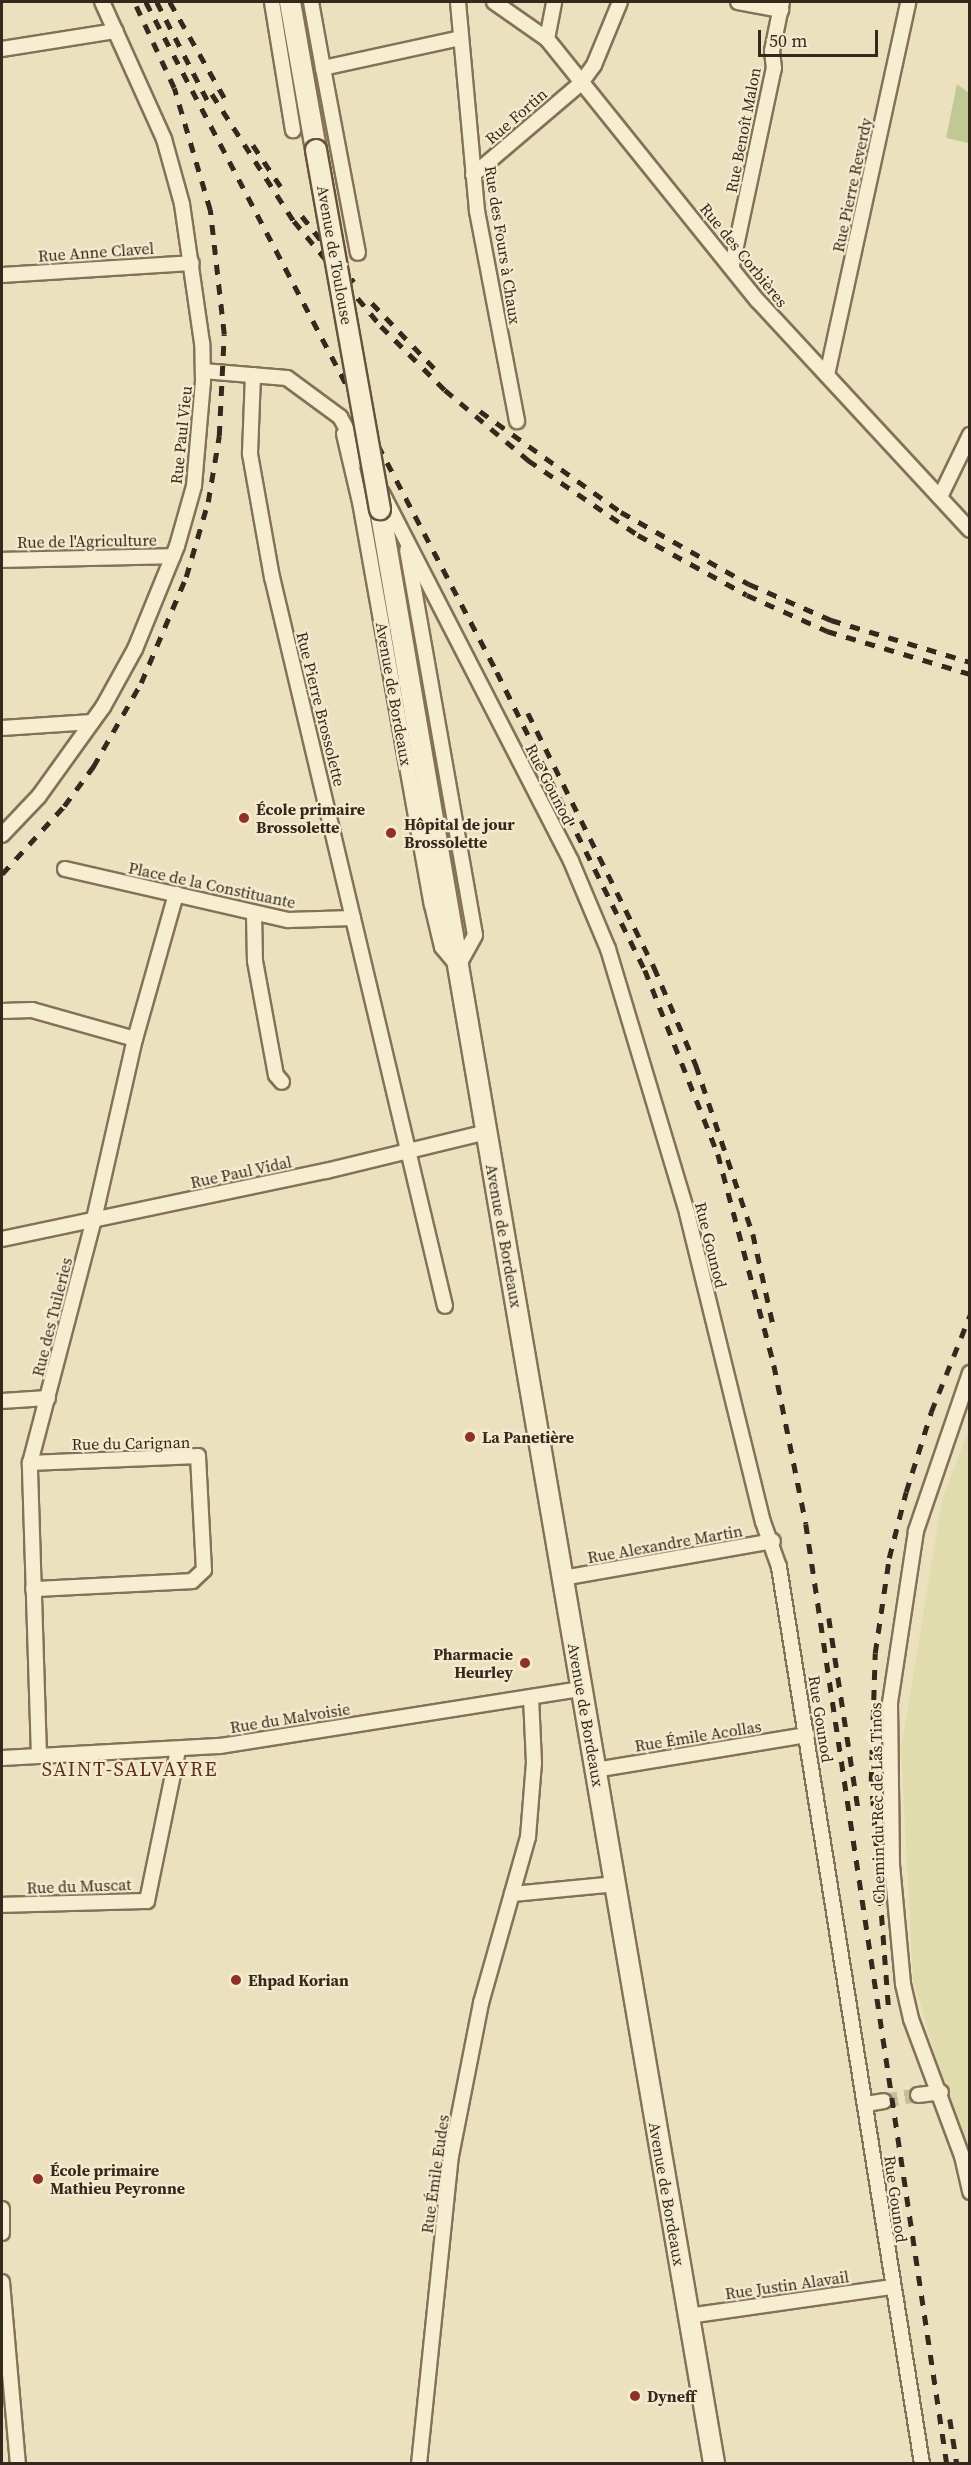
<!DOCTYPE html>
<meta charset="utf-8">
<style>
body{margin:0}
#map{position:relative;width:971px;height:2465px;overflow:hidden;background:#ece1bf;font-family:"Source Serif 4",serif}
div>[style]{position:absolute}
.farmland>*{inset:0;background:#e1dcad}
.green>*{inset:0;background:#c0c994}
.street-tunnel>*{height:14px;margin-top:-7px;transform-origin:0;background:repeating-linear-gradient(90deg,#c7bc9e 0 14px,transparent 0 21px)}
.roads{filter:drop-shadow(2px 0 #847258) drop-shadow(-2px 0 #847258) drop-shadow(0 2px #847258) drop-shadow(0 -2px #847258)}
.street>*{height:14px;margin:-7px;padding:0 7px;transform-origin:7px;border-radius:7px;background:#f7eed2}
.secondary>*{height:20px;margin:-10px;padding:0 10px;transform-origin:10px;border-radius:10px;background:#f7eed2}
.rail>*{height:4.5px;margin-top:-2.25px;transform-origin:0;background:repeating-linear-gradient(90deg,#34291c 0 10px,transparent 0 20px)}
.bridges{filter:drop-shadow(2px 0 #66533c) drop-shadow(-2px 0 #66533c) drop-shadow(0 2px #66533c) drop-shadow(0 -2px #66533c)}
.secondary-bridge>*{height:20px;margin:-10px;padding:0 10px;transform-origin:10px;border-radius:10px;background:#f7eed2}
.dots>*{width:16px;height:16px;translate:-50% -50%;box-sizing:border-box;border:3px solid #f4ebcf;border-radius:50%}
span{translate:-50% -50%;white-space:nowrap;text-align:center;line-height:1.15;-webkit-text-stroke:4.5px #f4ebcf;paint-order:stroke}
.street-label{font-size:16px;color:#34291c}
.poi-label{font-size:16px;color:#34291c;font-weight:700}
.left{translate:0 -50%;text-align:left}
.right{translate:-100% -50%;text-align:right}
.quarter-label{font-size:20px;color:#5f2f1d;letter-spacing:1.5px}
.frame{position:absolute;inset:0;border:3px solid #34291c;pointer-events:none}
.scale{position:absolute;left:758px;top:30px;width:120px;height:27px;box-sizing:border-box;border:3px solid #34291c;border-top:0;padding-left:8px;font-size:18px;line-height:21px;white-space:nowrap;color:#34291c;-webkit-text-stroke:4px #f4ebcf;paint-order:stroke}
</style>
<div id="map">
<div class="farmland">
<i style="clip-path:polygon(969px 1429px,969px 2168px,913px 1979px,901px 1749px,942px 1500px)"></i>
</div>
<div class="green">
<i style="clip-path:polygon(957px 84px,969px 93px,969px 143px,946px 138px)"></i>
</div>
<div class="street-tunnel">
<i style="left:884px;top:2101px;width:35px;rotate:-10deg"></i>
</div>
<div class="roads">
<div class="street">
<i style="left:272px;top:2px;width:130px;rotate:80.7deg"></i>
<i style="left:311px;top:2px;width:67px;rotate:79.7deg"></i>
<i style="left:323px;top:68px;width:141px;rotate:-12.3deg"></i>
<i style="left:458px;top:2px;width:210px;rotate:84.8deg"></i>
<i style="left:477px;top:211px;width:214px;rotate:79.2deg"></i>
<i style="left:494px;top:2px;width:65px;rotate:34.9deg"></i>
<i style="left:547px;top:39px;width:336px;rotate:51.2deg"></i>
<i style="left:758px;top:301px;width:312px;rotate:47.2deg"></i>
<i style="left:738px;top:2px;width:44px;rotate:10.5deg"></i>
<i style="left:547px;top:39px;width:38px;rotate:-79deg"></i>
<i style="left:2px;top:49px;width:115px;rotate:-9deg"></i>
<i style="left:323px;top:68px;width:188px;rotate:79.3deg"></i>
<i style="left:473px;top:175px;width:142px;rotate:-40.4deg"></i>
<i style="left:581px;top:83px;width:22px;rotate:-54deg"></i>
<i style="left:594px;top:65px;width:68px;rotate:-67.6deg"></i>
<i style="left:732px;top:265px;width:201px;rotate:-78deg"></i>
<i style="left:774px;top:68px;width:17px;rotate:-97deg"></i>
<i style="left:772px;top:51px;width:50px;rotate:-78.5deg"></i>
<i style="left:2px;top:275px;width:190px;rotate:-3.6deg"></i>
<i style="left:203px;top:371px;width:84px;rotate:4.8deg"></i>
<i style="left:287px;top:378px;width:66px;rotate:36.3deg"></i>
<i style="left:340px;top:417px;width:58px;rotate:61.2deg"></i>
<i style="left:253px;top:375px;width:79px;rotate:92.2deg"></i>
<i style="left:250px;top:454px;width:125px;rotate:79.9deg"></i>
<i style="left:272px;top:577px;width:749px;rotate:76.65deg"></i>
<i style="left:827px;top:375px;width:382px;rotate:-77.7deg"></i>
<i style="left:344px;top:434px;width:70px;rotate:76.8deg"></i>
<i style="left:360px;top:502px;width:409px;rotate:79.9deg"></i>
<i style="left:432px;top:905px;width:43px;rotate:76.6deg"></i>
<i style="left:442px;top:947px;width:25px;rotate:50deg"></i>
<i style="left:458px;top:966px;width:35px;rotate:-61deg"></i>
<i style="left:475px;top:935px;width:391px;rotate:-100deg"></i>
<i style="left:382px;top:493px;width:414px;rotate:62.8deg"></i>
<i style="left:571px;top:861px;width:95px;rotate:67.2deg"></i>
<i style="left:608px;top:949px;width:276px;rotate:73.3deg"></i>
<i style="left:687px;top:1213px;width:318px;rotate:76.2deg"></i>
<i style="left:763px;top:1522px;width:48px;rotate:70.4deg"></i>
<i style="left:779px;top:1567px;width:908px;rotate:80.94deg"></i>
<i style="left:940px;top:497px;width:69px;rotate:-64.2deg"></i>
<i style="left:2px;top:560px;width:171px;rotate:-1.3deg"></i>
<i style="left:2px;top:728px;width:90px;rotate:-3.8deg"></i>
<i style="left:2px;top:835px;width:54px;rotate:-46.5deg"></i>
<i style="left:39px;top:796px;width:110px;rotate:-54.3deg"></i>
<i style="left:103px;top:707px;width:66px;rotate:-61.1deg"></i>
<i style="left:135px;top:649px;width:111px;rotate:-67.8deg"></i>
<i style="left:177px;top:546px;width:62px;rotate:-74.2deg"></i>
<i style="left:194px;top:486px;width:104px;rotate:-85.1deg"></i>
<i style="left:203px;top:382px;width:39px;rotate:-91deg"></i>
<i style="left:202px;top:343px;width:140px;rotate:-98.2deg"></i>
<i style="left:182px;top:204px;width:67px;rotate:-105.5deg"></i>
<i style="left:164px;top:139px;width:150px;rotate:-114.3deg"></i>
<i style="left:65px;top:869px;width:229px;rotate:12.9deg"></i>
<i style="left:288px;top:920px;width:65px;rotate:-1.8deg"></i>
<i style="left:254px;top:914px;width:47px;rotate:88.8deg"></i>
<i style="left:255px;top:961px;width:116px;rotate:79.6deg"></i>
<i style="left:276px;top:1075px;width:9px;rotate:49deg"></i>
<i style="left:2px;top:1011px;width:30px;rotate:-2deg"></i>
<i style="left:32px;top:1010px;width:107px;rotate:15.7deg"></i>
<i style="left:2px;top:1239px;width:331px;rotate:-11.9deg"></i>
<i style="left:326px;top:1171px;width:166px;rotate:-13.6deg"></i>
<i style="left:970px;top:1373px;width:167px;rotate:108.9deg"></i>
<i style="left:916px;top:1531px;width:174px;rotate:98.6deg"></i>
<i style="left:890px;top:1703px;width:162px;rotate:89.3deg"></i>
<i style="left:892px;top:1865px;width:120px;rotate:84.7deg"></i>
<i style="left:903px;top:1984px;width:36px;rotate:77deg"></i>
<i style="left:911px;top:2019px;width:146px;rotate:69.6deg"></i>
<i style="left:962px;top:2156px;width:37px;rotate:77deg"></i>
<i style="left:2px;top:1401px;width:46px;rotate:-3.7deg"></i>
<i style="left:30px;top:1463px;width:168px;rotate:-2.4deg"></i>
<i style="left:198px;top:1456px;width:114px;rotate:87deg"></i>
<i style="left:204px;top:1570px;width:16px;rotate:137deg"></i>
<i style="left:192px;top:1581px;width:159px;rotate:177.1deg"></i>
<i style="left:563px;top:1578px;width:213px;rotate:-10deg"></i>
<i style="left:39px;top:1756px;width:293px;rotate:-91.8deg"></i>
<i style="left:30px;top:1463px;width:252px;rotate:-75.3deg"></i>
<i style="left:94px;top:1219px;width:185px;rotate:-77.2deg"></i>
<i style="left:135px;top:1039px;width:151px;rotate:-74.2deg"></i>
<i style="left:2px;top:1758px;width:218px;rotate:-3.2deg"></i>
<i style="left:220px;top:1746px;width:365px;rotate:-9deg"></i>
<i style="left:595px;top:1770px;width:215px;rotate:-9.4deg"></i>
<i style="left:512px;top:1894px;width:103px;rotate:-5.5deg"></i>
<i style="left:2px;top:1905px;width:145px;rotate:-1.6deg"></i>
<i style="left:147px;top:1901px;width:154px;rotate:-78.4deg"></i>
<i style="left:918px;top:2095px;width:23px;rotate:-7deg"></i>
<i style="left:866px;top:2104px;width:18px;rotate:-9deg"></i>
<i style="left:2px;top:2209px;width:24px;rotate:90deg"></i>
<i style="left:2px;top:2282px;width:183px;rotate:85deg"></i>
<i style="left:688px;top:2316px;width:205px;rotate:-8.1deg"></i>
<i style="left:419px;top:2464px;width:310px;rotate:-84.1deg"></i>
<i style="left:451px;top:2156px;width:156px;rotate:-78.9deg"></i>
<i style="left:481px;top:2003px;width:173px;rotate:-74.2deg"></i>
<i style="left:528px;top:1837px;width:74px;rotate:-85.4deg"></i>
<i style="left:534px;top:1763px;width:65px;rotate:-92.6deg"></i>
</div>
<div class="secondary">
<i style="left:290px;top:2px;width:150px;rotate:80deg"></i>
<i style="left:380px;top:509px;width:1983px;rotate:80.3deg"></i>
</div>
</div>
<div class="rail">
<i style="left:146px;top:2px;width:756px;rotate:62.35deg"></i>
<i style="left:497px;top:672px;width:333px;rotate:63.6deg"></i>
<i style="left:645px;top:970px;width:198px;rotate:68.4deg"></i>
<i style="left:718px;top:1154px;width:218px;rotate:75.1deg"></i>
<i style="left:774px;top:1365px;width:162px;rotate:78.6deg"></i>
<i style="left:806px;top:1524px;width:951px;rotate:81.47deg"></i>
<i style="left:157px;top:2px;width:118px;rotate:62.8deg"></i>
<i style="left:170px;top:2px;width:117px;rotate:60.4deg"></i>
<i style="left:212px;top:94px;width:151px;rotate:57.2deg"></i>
<i style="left:294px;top:221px;width:136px;rotate:50.4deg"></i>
<i style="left:381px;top:326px;width:91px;rotate:45deg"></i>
<i style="left:445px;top:390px;width:109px;rotate:40.1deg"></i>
<i style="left:528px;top:460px;width:133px;rotate:34.3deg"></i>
<i style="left:638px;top:535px;width:124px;rotate:28.8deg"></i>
<i style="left:747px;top:595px;width:88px;rotate:24.2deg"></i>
<i style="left:827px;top:631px;width:149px;rotate:16.7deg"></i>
<i style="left:253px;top:145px;width:50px;rotate:56.3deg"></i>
<i style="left:302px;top:216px;width:84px;rotate:51.8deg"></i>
<i style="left:372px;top:303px;width:95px;rotate:46.3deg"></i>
<i style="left:480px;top:411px;width:173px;rotate:35.6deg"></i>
<i style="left:621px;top:512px;width:147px;rotate:29.4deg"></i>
<i style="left:749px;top:584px;width:90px;rotate:23.7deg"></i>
<i style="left:831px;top:620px;width:145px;rotate:16.8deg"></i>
<i style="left:528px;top:713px;width:284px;rotate:63.6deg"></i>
<i style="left:654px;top:967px;width:107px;rotate:66.8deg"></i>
<i style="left:696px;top:1065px;width:178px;rotate:71.4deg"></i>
<i style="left:753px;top:1234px;width:92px;rotate:77.5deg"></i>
<i style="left:2px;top:874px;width:92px;rotate:-47.6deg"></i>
<i style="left:64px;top:806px;width:49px;rotate:-53.4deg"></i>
<i style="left:93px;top:767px;width:97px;rotate:-60.3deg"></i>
<i style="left:141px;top:683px;width:115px;rotate:-67deg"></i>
<i style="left:186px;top:577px;width:78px;rotate:-73.7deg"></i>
<i style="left:208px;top:502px;width:67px;rotate:-80.5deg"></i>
<i style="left:219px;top:436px;width:102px;rotate:-87.2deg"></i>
<i style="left:224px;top:334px;width:125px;rotate:-96.4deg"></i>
<i style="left:210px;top:210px;width:127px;rotate:-106.4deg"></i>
<i style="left:174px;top:88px;width:95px;rotate:-114.9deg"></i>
<i style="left:829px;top:1618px;width:192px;rotate:81.3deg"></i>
<i style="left:888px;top:2005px;width:226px;rotate:-94.3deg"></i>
<i style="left:871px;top:1780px;width:127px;rotate:-88.2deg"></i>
<i style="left:875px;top:1653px;width:96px;rotate:-81.6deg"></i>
<i style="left:889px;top:1558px;width:68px;rotate:-75.6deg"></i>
<i style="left:906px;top:1492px;width:84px;rotate:-72.6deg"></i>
<i style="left:931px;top:1412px;width:105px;rotate:-68.1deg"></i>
<i style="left:950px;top:2419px;width:46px;rotate:81.2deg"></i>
</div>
<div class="bridges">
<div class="secondary-bridge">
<i style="left:316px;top:150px;width:365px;rotate:79.9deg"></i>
</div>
</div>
<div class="dots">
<i style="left:244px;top:818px;background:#91302a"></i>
<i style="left:391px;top:833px;background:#91302a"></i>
<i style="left:470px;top:1437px;background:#91302a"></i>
<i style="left:525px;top:1663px;background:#91302a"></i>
<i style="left:236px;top:1980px;background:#91302a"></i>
<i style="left:38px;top:2179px;background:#91302a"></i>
<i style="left:635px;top:2396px;background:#91302a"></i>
</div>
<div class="street-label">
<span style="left:516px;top:116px;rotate:-41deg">Rue Fortin</span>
<span style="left:743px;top:130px;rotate:-79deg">Rue Benoît Malon</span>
<span style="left:852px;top:185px;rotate:-78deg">Rue Pierre Reverdy</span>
<span style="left:503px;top:245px;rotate:81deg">Rue des Fours à Chaux</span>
<span style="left:96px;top:252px;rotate:-4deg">Rue Anne Clavel</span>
<span style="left:335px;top:255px;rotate:80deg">Avenue de Toulouse</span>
<span style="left:744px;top:255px;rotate:51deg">Rue des Corbières</span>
<span style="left:181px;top:435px;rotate:-84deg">Rue Paul Vieu</span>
<span style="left:87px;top:541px;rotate:-1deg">Rue de l'Agriculture</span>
<span style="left:394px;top:694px;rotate:80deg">Avenue de Bordeaux</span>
<span style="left:321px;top:709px;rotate:76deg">Rue Pierre Brossolette</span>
<span style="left:550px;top:784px;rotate:63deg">Rue Gounod</span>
<span style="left:212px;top:885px;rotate:12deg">Place de la Constituante</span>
<span style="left:241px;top:1172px;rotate:-12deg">Rue Paul Vidal</span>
<span style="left:504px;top:1236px;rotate:80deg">Avenue de Bordeaux</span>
<span style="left:711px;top:1245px;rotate:76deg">Rue Gounod</span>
<span style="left:52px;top:1317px;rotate:-76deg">Rue des Tuileries</span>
<span style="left:131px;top:1443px;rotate:-1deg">Rue du Carignan</span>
<span style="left:665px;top:1544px;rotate:-10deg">Rue Alexandre Martin</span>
<span style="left:586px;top:1715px;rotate:80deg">Avenue de Bordeaux</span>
<span style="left:290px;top:1718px;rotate:-9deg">Rue du Malvoisie</span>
<span style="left:821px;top:1719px;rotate:81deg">Rue Gounod</span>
<span style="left:698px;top:1736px;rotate:-9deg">Rue Émile Acollas</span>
<span style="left:877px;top:1803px;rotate:-91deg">Chemin du Rec de Las Tinos</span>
<span style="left:79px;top:1886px;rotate:-2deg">Rue du Muscat</span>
<span style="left:435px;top:2174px;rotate:-82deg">Rue Émile Eudes</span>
<span style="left:667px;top:2194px;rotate:80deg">Avenue de Bordeaux</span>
<span style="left:896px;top:2199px;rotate:82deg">Rue Gounod</span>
<span style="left:787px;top:2285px;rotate:-8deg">Rue Justin Alavail</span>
</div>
<div class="poi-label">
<span class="left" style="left:256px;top:818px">École primaire<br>Brossolette</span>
<span class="left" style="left:404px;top:833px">Hôpital de jour<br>Brossolette</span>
<span class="left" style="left:482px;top:1437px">La Panetière</span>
<span class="right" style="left:513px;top:1663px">Pharmacie<br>Heurley</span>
<span class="left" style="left:248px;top:1980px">Ehpad Korian</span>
<span class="left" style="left:50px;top:2179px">École primaire<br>Mathieu Peyronne</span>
<span class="left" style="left:647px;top:2396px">Dyneff</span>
</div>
<div class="quarter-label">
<span style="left:130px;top:1769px">SAINT-SALVAYRE</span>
</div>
<div class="frame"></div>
<div class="scale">50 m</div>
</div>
